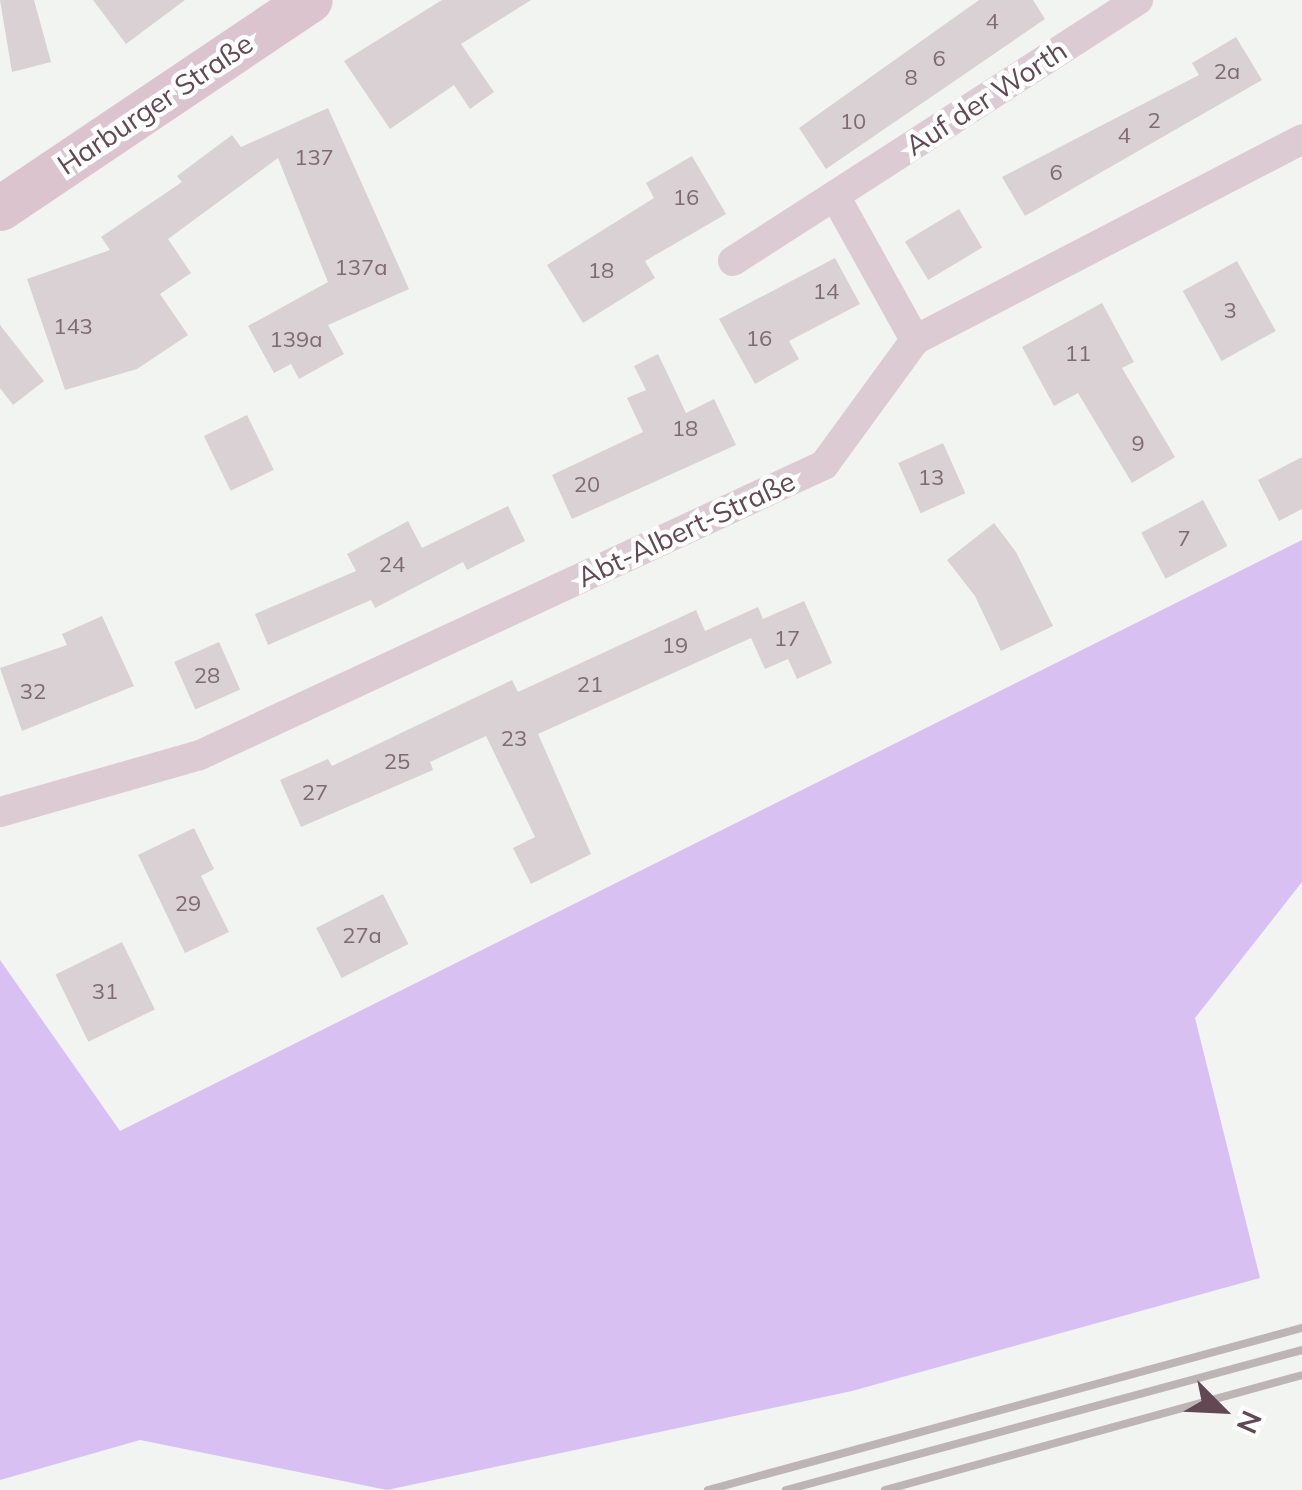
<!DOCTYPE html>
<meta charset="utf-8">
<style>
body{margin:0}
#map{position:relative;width:1302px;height:1490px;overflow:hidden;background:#f2f4f2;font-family:Mulish,sans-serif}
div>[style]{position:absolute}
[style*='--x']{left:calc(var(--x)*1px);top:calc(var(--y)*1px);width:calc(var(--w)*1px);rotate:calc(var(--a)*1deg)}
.green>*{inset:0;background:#d9c0f3}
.building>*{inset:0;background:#d9d1d3;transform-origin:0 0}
.street>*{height:30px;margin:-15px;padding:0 15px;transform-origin:15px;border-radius:15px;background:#dccbd2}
.secondary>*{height:45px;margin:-22.5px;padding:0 22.5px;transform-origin:22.5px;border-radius:22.5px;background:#dbc4cd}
.rail>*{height:8px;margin:-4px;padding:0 4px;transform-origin:4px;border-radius:4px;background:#bdb4b6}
span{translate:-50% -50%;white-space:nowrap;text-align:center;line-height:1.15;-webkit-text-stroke:9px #fff;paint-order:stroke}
.number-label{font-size:22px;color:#7f6a73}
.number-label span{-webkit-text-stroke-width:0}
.street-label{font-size:28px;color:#614853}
.north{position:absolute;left:1172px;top:1360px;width:100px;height:100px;-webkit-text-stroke:8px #fff;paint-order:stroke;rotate:114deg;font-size:28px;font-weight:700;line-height:40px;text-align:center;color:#614853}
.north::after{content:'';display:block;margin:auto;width:35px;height:45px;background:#614853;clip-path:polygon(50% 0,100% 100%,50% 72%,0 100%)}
</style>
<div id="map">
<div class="green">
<i style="clip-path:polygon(1302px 540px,1302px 882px,1195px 1018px,1260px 1278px,852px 1391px,387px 1490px,140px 1440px,0 1480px,0 960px,120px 1131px)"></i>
</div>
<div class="building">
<i style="clip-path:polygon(0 0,34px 0,51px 62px,12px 72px)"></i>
<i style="clip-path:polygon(93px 0,185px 0,126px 44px)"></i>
<i style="clip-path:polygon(442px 0,531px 0,461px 44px,494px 92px,470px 109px,454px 85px,390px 129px,344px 61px)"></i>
<i style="clip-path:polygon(979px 0,1033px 0,1045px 19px,826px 169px,799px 128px)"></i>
<i style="clip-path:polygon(1236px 37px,1262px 80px,1025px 216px,1002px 177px,1199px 75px,1192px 63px)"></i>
<i style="clip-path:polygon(328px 108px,409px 289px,328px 325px,344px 354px,299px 379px,291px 364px,274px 373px,248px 326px,328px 282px,278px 158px,168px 239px,191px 273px,160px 294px,188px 335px,137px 369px,65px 390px,27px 279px,110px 250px,101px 237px,182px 182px,177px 176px,232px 135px,241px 147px)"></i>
<i style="clip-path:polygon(692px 156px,726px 214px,645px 261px,655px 278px,583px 323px,547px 265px,654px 198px,646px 183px)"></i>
<i style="left:959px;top:209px;width:45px;height:63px;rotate:59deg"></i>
<i style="clip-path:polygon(835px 258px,860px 304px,789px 341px,799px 359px,755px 384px,719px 319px)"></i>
<i style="left:1237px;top:261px;width:80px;height:62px;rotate:61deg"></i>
<i style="clip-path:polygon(1102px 303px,1134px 362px,1122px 368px,1175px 457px,1132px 483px,1078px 393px,1054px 406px,1022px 347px)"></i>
<i style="clip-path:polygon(0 325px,44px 381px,13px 405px,0 388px)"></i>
<i style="clip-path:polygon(658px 354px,686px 413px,714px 399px,736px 445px,572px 519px,552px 475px,643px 432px,627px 398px,646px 390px,634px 366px)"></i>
<i style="left:247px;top:415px;width:61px;height:48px;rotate:64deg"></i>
<i style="left:943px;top:443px;width:55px;height:49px;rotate:66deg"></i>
<i style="clip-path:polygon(1302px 457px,1302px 509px,1279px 521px,1258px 480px)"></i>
<i style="left:1203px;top:500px;width:52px;height:70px;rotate:62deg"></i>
<i style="clip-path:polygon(508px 506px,525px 541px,467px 570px,463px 562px,375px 608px,371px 600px,268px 645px,255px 614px,356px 571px,347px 554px,408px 521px,422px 548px)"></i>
<i style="clip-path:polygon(994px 523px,1016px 552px,1053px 626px,1001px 651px,975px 596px,947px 560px)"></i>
<i style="clip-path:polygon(804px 601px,832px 663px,797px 679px,788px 659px,765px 669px,751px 638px,538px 734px,591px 854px,531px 884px,513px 848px,535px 837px,486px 736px,430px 762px,433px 770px,301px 827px,280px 780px,328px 759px,332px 766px,512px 680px,518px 692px,696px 610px,705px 631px,758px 607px,763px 619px)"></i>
<i style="clip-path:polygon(102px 616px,134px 686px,22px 731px,0 668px,67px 645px,62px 634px)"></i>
<i style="left:219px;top:642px;width:52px;height:49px;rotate:66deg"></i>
<i style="clip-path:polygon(194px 828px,214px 869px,201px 876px,229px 932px,185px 953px,138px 855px)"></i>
<i style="left:383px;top:894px;width:56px;height:75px;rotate:63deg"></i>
<i style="left:122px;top:942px;width:75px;height:74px;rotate:64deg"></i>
</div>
<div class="street">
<i style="--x:835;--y:196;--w:165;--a:60.9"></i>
<i style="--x:733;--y:261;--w:482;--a:-32.8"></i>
<i style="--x:0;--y:812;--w:208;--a:-15.9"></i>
<i style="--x:200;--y:755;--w:688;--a:-24.93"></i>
<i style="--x:824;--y:465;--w:155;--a:-53.9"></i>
<i style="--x:915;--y:340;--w:436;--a:-27.4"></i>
</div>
<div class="secondary">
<i style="--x:0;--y:208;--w:373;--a:-33.9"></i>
</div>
<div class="rail">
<i style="--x:708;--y:1490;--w:616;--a:-15.26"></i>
<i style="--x:786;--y:1490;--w:535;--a:-15.18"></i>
<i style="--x:885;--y:1490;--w:433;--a:-15.4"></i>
</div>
<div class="number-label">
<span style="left:992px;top:22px">4</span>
<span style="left:939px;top:59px">6</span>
<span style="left:1227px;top:72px">2a</span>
<span style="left:911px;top:78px">8</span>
<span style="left:1154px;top:121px">2</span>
<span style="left:853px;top:122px">10</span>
<span style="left:1124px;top:136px">4</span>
<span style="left:314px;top:158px">137</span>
<span style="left:1056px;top:173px">6</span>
<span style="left:686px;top:198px">16</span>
<span style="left:361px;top:268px">137a</span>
<span style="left:601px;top:271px">18</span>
<span style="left:826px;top:292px">14</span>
<span style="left:1230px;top:311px">3</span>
<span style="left:73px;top:327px">143</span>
<span style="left:759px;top:339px">16</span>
<span style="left:296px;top:340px">139a</span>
<span style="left:1078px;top:354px">11</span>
<span style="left:685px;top:429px">18</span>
<span style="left:1138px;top:444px">9</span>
<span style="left:931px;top:478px">13</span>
<span style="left:587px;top:485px">20</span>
<span style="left:1184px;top:539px">7</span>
<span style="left:392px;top:565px">24</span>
<span style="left:787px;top:639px">17</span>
<span style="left:675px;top:646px">19</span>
<span style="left:207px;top:676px">28</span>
<span style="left:590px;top:685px">21</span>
<span style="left:33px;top:692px">32</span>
<span style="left:514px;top:739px">23</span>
<span style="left:397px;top:762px">25</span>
<span style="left:315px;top:793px">27</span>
<span style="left:188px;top:904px">29</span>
<span style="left:362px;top:936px">27a</span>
<span style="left:105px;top:992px">31</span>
</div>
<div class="street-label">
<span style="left:986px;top:98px;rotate:-33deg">Auf der Worth</span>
<span style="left:155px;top:104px;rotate:-34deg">Harburger Straße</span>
<span style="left:686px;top:529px;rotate:-25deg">Abt-Albert-Straße</span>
</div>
<div class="north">N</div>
</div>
